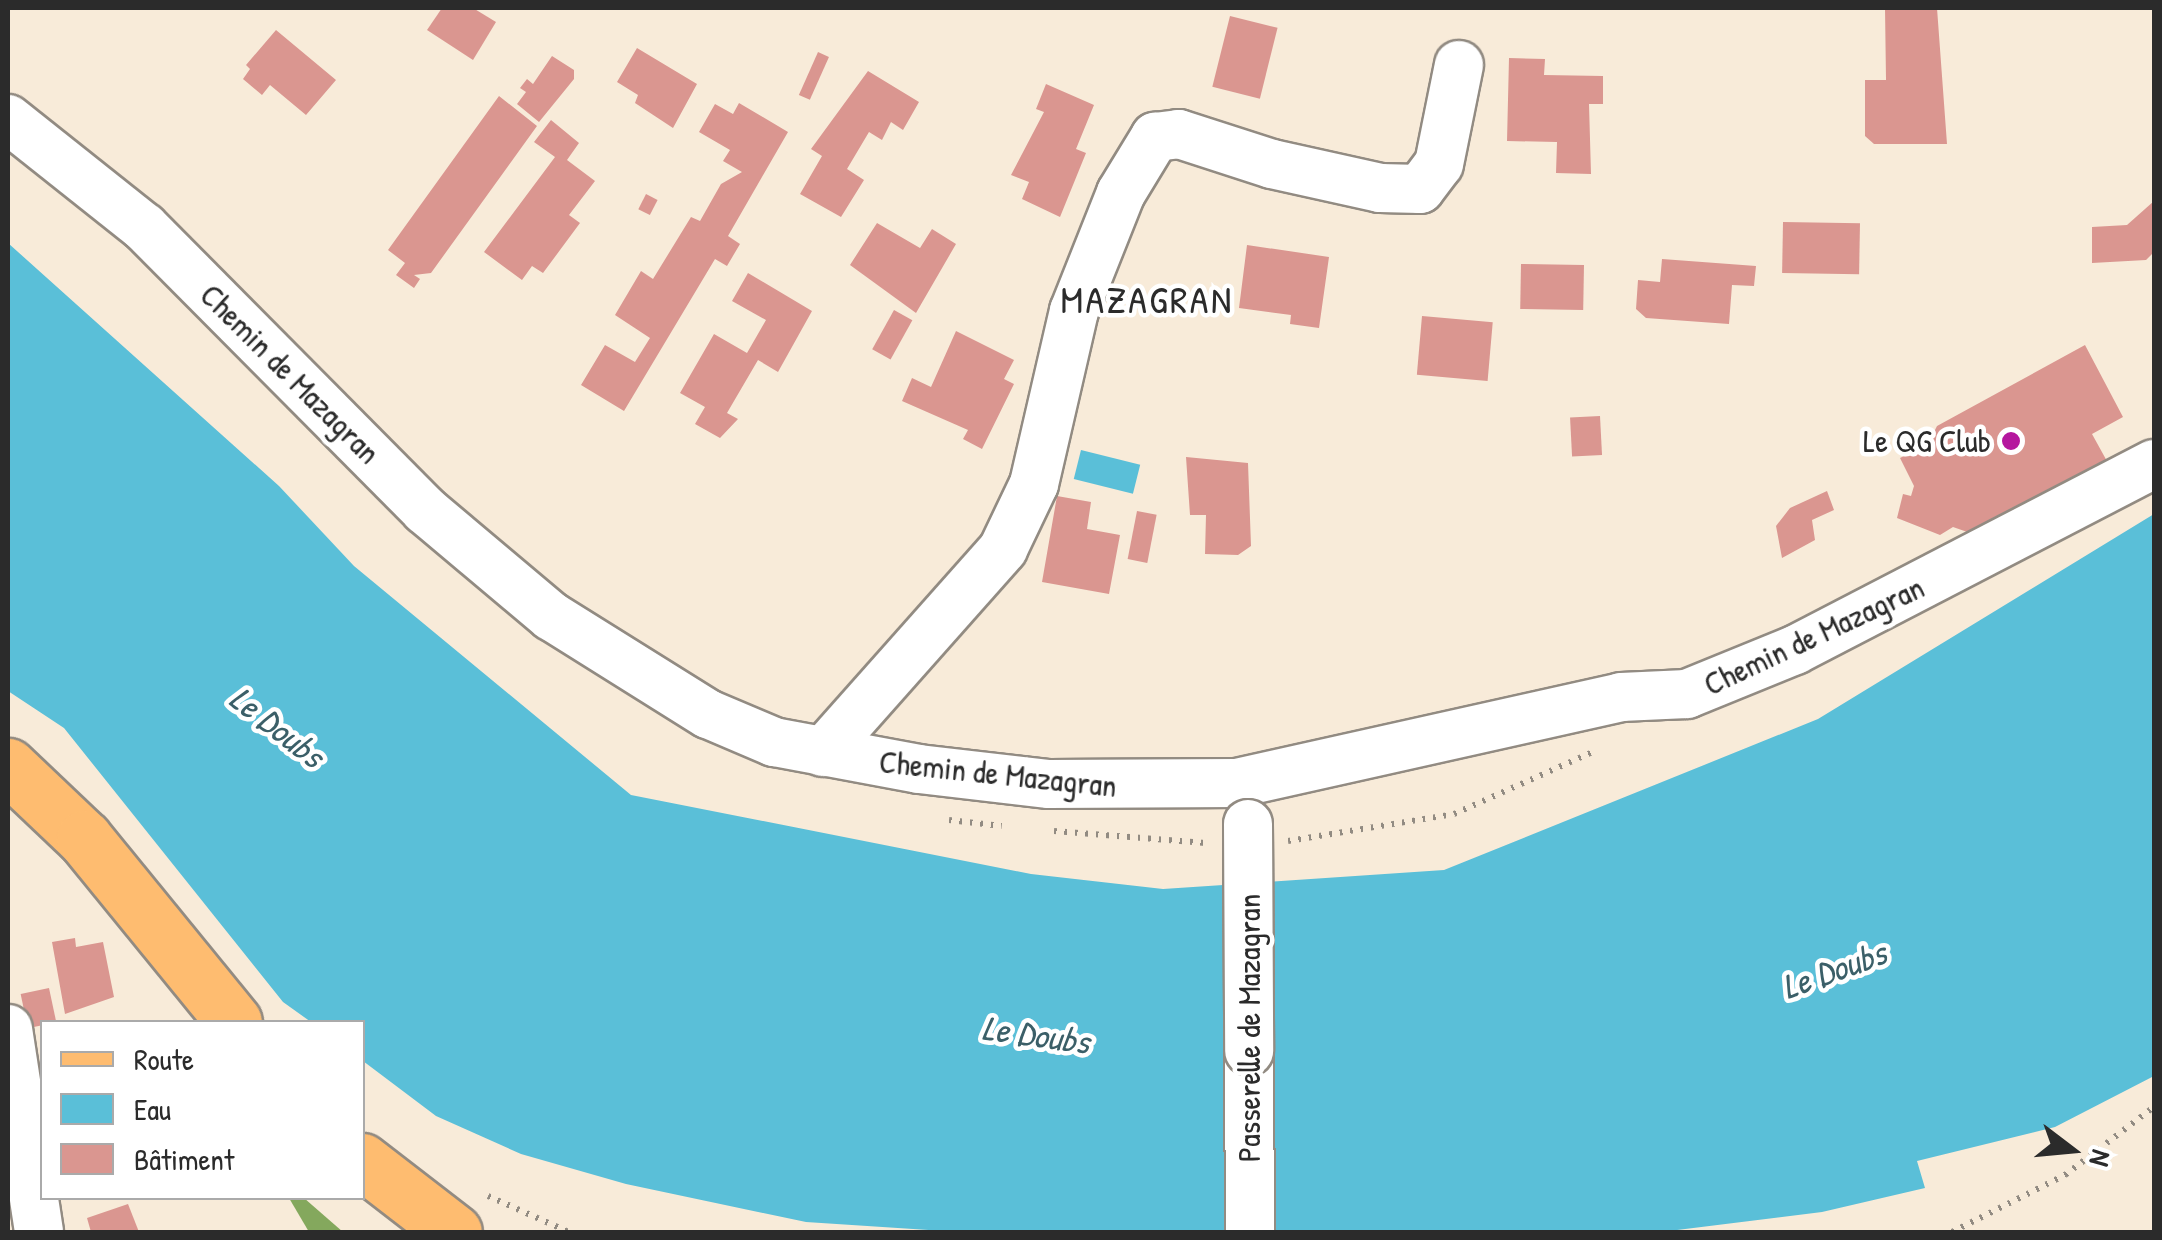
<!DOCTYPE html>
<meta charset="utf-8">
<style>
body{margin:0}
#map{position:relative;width:2162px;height:1240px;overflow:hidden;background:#f8ebd9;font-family:"Patrick Hand",sans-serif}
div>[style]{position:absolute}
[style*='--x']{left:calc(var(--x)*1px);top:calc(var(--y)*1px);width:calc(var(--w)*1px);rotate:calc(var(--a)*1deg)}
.forest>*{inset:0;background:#84a85d}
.water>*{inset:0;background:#5abfd8;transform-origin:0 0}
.building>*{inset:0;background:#da9690;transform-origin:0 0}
.path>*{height:6px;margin-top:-3px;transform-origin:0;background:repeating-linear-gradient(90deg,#928b82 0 2.5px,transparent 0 10.5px)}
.roads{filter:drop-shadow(2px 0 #928b82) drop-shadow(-2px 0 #928b82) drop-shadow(0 2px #928b82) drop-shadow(0 -2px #928b82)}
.minor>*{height:48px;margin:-24px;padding:0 24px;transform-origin:24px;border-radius:24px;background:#fff}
.major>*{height:55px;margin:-27.5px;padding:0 27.5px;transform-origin:27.5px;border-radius:27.5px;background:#febc70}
.bridges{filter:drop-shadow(2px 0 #928b82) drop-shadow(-2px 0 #928b82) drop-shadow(0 2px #928b82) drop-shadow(0 -2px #928b82)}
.minor-bridge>*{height:48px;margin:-24px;padding:0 24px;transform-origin:24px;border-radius:24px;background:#fff}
.dots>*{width:28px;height:28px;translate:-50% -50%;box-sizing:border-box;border:5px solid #fff;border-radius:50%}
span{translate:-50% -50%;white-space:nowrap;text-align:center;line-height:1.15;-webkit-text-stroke:9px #fff;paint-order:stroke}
.street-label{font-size:32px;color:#2b2b2b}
.poi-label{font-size:32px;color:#2b2b2b}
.right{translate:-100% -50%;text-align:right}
.water-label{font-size:35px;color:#3b5f68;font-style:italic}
.quarter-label{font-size:38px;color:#2b2b2b;letter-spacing:2.5px}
.frame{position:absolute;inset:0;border:10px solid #2b2b2b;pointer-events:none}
.legend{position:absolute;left:40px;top:1020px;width:325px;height:180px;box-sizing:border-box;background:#fff;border:2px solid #aaa;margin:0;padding:12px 18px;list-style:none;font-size:30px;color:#2b2b2b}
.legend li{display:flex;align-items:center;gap:20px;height:50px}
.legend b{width:50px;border:2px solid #aaa}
.north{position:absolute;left:2022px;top:1100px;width:100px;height:100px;-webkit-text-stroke:8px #fff;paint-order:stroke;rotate:106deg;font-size:28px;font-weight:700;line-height:40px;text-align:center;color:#2b2b2b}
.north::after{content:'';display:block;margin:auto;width:35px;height:45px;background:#2b2b2b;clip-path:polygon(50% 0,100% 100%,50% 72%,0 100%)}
</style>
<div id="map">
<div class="forest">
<i style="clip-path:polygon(289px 1198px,304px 1198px,343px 1232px,309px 1232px)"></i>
</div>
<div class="water">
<i style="clip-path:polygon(8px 243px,279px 486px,354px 566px,631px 795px,1031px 874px,1163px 889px,1444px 870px,1818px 719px,2154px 514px,2154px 1076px,2055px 1127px,1917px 1161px,1925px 1188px,1822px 1212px,1661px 1232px,959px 1232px,806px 1222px,626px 1184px,521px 1154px,436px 1116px,363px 1061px,362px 1022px,311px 1022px,283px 1002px,64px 728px,8px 691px)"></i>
<i style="left:1081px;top:450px;width:61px;height:30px;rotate:14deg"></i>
</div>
<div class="building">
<i style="clip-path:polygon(442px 8px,473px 8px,496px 22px,473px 60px,427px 30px)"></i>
<i style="clip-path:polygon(1885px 8px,1937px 8px,1947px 144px,1874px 144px,1865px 136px,1865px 80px,1886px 80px)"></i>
<i style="left:1230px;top:16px;width:49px;height:73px;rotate:14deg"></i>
<i style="clip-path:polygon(276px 30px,336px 80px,306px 115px,270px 85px,262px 95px,243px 79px,250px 69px,246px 65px)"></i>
<i style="clip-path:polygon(637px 48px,697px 84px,673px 128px,635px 103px,638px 95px,617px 82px)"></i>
<i style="left:818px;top:52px;width:12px;height:47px;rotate:24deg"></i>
<i style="clip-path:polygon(552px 56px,574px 70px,574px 79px,539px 122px,517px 104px,526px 92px,520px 88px,527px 79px,533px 84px)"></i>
<i style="clip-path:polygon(1509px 58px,1545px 59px,1544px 75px,1603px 76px,1603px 104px,1589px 104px,1591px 174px,1556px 173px,1557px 142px,1507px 141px)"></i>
<i style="clip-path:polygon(868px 71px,919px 102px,903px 130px,891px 122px,882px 140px,869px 132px,847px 169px,864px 180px,841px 217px,800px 194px,822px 156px,811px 149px)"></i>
<i style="clip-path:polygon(1046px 84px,1094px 105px,1076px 149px,1086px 153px,1060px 217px,1022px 199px,1029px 182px,1011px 175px,1044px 112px,1036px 109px)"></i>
<i style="clip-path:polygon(499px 96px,537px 126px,431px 273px,414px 275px,420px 279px,414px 288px,396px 275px,405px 263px,388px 250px)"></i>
<i style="clip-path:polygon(739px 103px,788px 132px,728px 236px,740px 244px,727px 266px,715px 259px,624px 411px,581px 385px,605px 345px,635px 362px,650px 338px,615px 315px,641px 271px,653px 279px,691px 217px,700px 221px,721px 184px,742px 172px,723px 161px,730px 150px,699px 132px,715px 104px,733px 114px)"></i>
<i style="clip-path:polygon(551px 120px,579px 143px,567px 160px,595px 181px,569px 215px,580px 223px,543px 273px,532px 266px,522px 280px,484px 252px,555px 157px,534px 142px)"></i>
<i style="left:646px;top:194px;width:13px;height:17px;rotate:27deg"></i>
<i style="clip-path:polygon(2154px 201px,2154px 252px,2146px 260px,2092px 263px,2092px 227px,2127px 225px)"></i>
<i style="left:1783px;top:222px;width:77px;height:51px;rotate:1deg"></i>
<i style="clip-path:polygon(877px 223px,920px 248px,932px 229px,956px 244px,916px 313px,850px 265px)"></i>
<i style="clip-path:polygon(1247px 245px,1329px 257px,1319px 328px,1290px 324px,1291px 315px,1239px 308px)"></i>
<i style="clip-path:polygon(1662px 259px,1756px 266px,1754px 286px,1732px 285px,1729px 324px,1646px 318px,1636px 309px,1638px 280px,1660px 282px)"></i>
<i style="left:1521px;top:264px;width:63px;height:45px;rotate:1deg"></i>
<i style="clip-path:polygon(748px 273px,812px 311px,778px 372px,758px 360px,727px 413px,738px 419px,720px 438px,695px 424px,705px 407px,680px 393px,714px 334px,747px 353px,766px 320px,732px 301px)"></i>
<i style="left:894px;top:310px;width:21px;height:45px;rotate:29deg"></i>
<i style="left:1422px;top:316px;width:71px;height:59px;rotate:5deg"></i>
<i style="clip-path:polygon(956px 331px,1014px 360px,1004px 379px,1014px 384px,982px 449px,963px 439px,968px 430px,902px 401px,912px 378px,931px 387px)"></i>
<i style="clip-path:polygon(2085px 345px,2123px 417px,2092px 434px,2108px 463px,1973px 534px,1953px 527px,1940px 535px,1897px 518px,1903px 494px,1911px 496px,1914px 486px,1900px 458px,1928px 444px,1937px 426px)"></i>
<i style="left:1600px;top:416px;width:39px;height:30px;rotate:87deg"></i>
<i style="clip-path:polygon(1186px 457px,1248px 463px,1251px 546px,1238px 555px,1205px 554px,1206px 515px,1190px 515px)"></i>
<i style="clip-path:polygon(1827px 491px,1834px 510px,1812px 520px,1815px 540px,1782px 558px,1776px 526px,1790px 508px)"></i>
<i style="clip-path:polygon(1057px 496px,1091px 502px,1087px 529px,1120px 535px,1109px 594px,1042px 582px)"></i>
<i style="left:1137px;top:511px;width:20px;height:49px;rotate:11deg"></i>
<i style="clip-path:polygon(75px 938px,76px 947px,103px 942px,114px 997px,65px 1014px,52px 942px)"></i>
<i style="left:49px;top:988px;width:35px;height:29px;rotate:78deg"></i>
<i style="clip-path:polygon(128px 1204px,139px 1232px,91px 1232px,87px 1218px)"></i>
</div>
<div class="path">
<i style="--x:949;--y:820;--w:53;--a:6.5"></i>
<i style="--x:1054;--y:831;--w:152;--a:4.5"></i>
<i style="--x:1288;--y:841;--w:168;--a:-9.2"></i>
<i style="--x:1454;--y:814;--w:154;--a:-24.1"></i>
<i style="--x:488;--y:1196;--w:89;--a:24"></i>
<i style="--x:1952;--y:1232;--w:127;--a:-26.8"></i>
<i style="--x:2065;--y:1175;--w:112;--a:-37.4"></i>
</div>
<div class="roads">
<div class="minor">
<i style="--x:8;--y:119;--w:174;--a:38.5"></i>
<i style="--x:144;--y:227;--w:399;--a:45.2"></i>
<i style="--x:425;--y:510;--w:165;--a:40.1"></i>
<i style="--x:551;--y:616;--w:185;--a:32"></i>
<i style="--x:708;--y:714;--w:72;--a:23"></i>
<i style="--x:774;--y:742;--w:147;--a:10.5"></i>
<i style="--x:919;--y:769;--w:131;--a:6.6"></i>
<i style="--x:1049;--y:784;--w:188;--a:-0.3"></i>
<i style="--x:1237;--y:783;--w:394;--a:-12.6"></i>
<i style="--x:1621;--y:697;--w:66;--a:-2.6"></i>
<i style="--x:1687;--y:694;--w:117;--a:-22.2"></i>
<i style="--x:1795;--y:650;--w:404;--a:-27.4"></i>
<i style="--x:823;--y:752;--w:271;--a:-48.4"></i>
<i style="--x:1003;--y:549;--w:72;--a:-64.5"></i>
<i style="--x:1034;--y:484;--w:178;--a:-77"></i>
<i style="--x:1074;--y:311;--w:127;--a:-68.3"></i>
<i style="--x:1121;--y:193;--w:66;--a:-58.7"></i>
<i style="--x:1155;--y:137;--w:24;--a:-7"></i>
<i style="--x:1179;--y:134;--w:98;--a:17.9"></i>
<i style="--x:1272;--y:164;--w:111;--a:12.5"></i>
<i style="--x:1380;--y:188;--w:40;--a:1.4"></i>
<i style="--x:1420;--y:189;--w:31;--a:-53"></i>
<i style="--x:1439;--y:164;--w:101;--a:-78.6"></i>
<i style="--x:8;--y:1029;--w:205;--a:81.3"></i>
<i style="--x:1249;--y:1051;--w:181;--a:89.7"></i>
</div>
<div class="major">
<i style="--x:8;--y:766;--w:105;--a:43.5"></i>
<i style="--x:84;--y:838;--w:237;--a:50.8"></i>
<i style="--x:362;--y:1161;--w:116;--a:37.7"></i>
</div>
</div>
<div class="bridges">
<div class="minor-bridge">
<i style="--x:1248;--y:824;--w:227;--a:89.7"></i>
</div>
</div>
<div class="dots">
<i style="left:2011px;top:441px;background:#b5179e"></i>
</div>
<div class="street-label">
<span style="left:290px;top:374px;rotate:45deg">Chemin de Mazagran</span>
<span style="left:1814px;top:636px;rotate:-25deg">Chemin de Mazagran</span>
<span style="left:998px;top:774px;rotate:6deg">Chemin de Mazagran</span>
<span style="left:1249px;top:1028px;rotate:-90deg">Passerelle de Mazagran</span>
</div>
<div class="poi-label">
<span class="right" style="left:1991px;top:441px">Le QG Club</span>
</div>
<div class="water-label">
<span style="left:277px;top:727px;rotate:38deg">Le Doubs</span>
<span style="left:1834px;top:970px;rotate:-20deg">Le Doubs</span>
<span style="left:1036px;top:1035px;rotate:8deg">Le Doubs</span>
</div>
<div class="quarter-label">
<span style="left:1147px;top:300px">MAZAGRAN</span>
</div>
<div class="frame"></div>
<ul class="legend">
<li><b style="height:12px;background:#febc70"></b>Route</li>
<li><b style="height:28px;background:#5abfd8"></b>Eau</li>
<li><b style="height:28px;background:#da9690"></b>Bâtiment</li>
</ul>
<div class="north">N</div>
</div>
